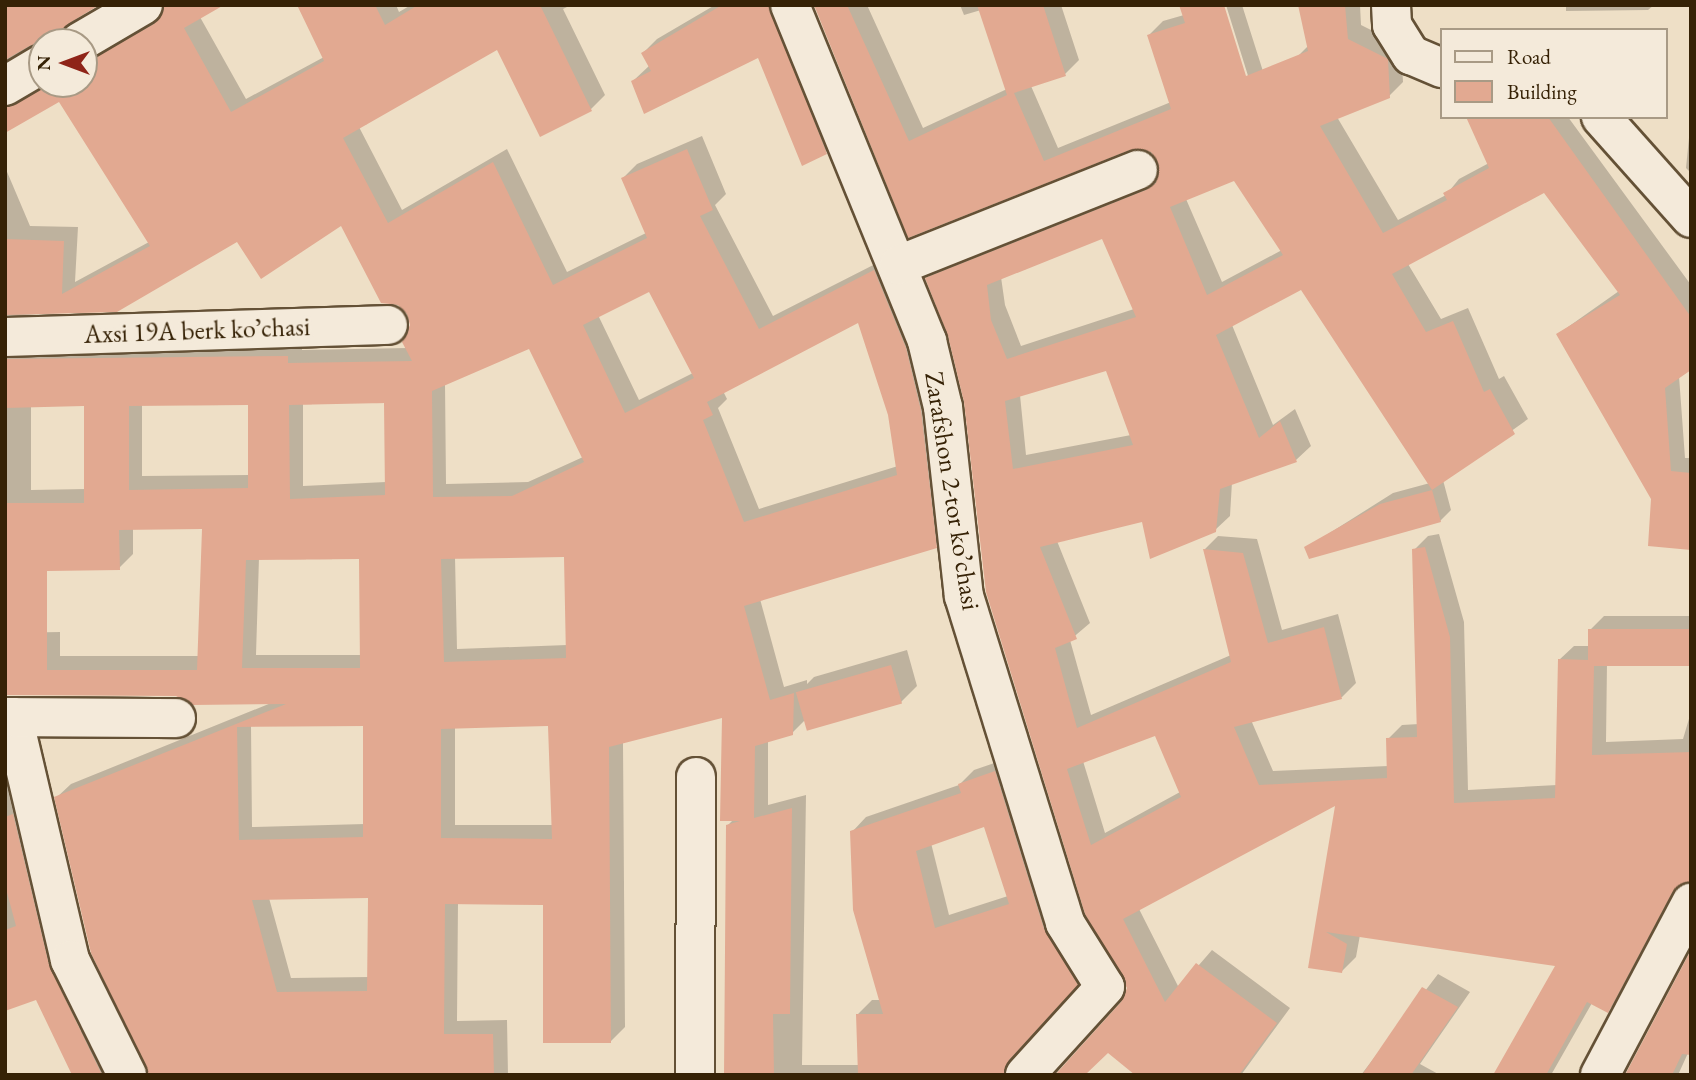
<!DOCTYPE html>
<meta charset="utf-8">
<style>
body{margin:0}
#map{position:relative;width:1696px;height:1080px;overflow:hidden;background:#eedfc6;font-family:"EB Garamond",serif}
div>[style]{position:absolute}
[style*='--x']{left:calc(var(--x)*1px);top:calc(var(--y)*1px);width:calc(var(--w)*1px);rotate:calc(var(--a)*1deg)}
.shadow>*{inset:0;background:#0003}
.building>*{inset:0;background:#e2a991;transform-origin:0 0}
.roads{filter:drop-shadow(2px 0 #645136) drop-shadow(-2px 0 #645136) drop-shadow(0 2px #645136) drop-shadow(0 -2px #645136)}
.minor>*{height:38px;margin:-19px;padding:0 19px;transform-origin:19px;border-radius:19px;background:#f4eada}
.tertiary>*{height:38px;margin:-19px;padding:0 19px;transform-origin:19px;border-radius:19px;background:#f4eada}
span{translate:-50% -50%;white-space:nowrap;text-align:center;line-height:1.15;-webkit-text-stroke:6px #f4eada;paint-order:stroke}
.street-label{font-size:26px;color:#362206}
.frame{position:absolute;inset:0;border:7px solid #362206;pointer-events:none}
.legend{position:absolute;left:1440px;top:28px;width:228px;height:91px;box-sizing:border-box;background:#f4eada;border:2px solid #a89a85;margin:0;padding:9px 12px;list-style:none;font-size:21px;color:#362206}
.legend li{display:flex;align-items:center;gap:14px;height:35px}
.legend b{width:35px;border:2px solid #a89a85}
.north{position:absolute;left:28px;top:28px;width:70px;height:70px;box-sizing:border-box;background:#f4eada;border:2px solid #a89a85;border-radius:50%;rotate:270deg;font-size:19px;font-weight:700;line-height:28px;text-align:center;color:#362206}
.north::after{content:'';display:block;margin:auto;width:24px;height:32px;background:#8f2418;clip-path:polygon(50% 0,100% 100%,50% 72%,0 100%)}
</style>
<div id="map">
<div class="shadow">
<i style="clip-path:polygon(5px 5px,99px 5px,77px 17px,72px 26px,78px 42px,42px 40px,5px 62px)"></i>
<i style="clip-path:polygon(evenodd,299px 5px,396px 5px,399px 12px,411px 5px,571px 5px,563px 9px,605px 95px,591px 109px,541px 135px,498px 47px,359px 127px,402px 210px,507px 149px,567px 272px,646px 233px,623px 178px,637px 164px,702px 136px,726px 194px,715px 205px,773px 316px,889px 257px,920px 333px,950px 532px,936px 546px,760px 599px,784px 687px,807px 680px,807px 684px,814px 677px,907px 650px,917px 686px,901px 702px,805px 720px,792px 733px,768px 740px,768px 805px,806px 795px,802px 1065px,860px 1065px,858px 1014px,872px 1000px,881px 1000px,852px 832px,866px 817px,959px 785px,974px 770px,1009px 758px,1091px 969px,1017px 1054px,1024px 1075px,726px 1075px,727px 826px,734px 819px,723px 716px,623px 742px,625px 1027px,611px 1041px,545px 903px,458px 903px,457px 1021px,507px 1020px,508px 1075px,148px 1075px,149px 1066px,56px 798px,71px 784px,271px 703px,177px 694px,5px 693px,5px 633px,60px 632px,60px 656px,199px 656px,204px 527px,133px 528px,133px 554px,119px 568px,5px 570px,5px 337px,302px 343px,302px 350px,407px 348px,412px 325px,408px 313px,341px 224px,239px 240px,116px 310px,5px 316px,5px 167px,30px 226px,78px 227px,75px 282px,149px 242px,60px 99px,5px 131px,5px 87px,84px 84px,84px 47px,106px 48px,161px 15px,200px 17px,246px 99px,324px 57px,299px 5px,650px 289px,693px 373px,639px 400px,598px 315px,650px 289px,299px 5px,859px 321px,890px 415px,898px 466px,759px 509px,718px 408px,727px 399px,723px 391px,859px 321px,299px 5px,530px 347px,583px 457px,528px 482px,446px 484px,445px 383px,530px 347px,299px 5px,385px 401px,386px 482px,303px 486px,303px 403px,385px 401px,299px 5px,249px 403px,249px 475px,142px 476px,142px 404px,249px 403px,299px 5px,86px 405px,86px 489px,31px 490px,31px 406px,86px 405px,299px 5px,566px 555px,567px 645px,457px 649px,455px 557px,566px 555px,299px 5px,360px 557px,362px 655px,256px 655px,259px 558px,360px 557px,299px 5px,365px 724px,365px 824px,252px 827px,251px 725px,365px 724px,299px 5px,550px 724px,553px 825px,455px 825px,455px 727px,550px 724px,299px 5px,985px 825px,1008px 896px,949px 915px,931px 843px,985px 825px,299px 5px,370px 896px,369px 977px,291px 978px,269px 898px,370px 896px)"></i>
<i style="clip-path:polygon(715px 5px,786px 5px,840px 138px,826px 152px,759px 56px,633px 81px,650px 65px,643px 53px,657px 39px)"></i>
<i style="clip-path:polygon(evenodd,816px 5px,867px 5px,923px 128px,1007px 89px,981px 10px,964px 15px,960px 5px,1061px 5px,1079px 60px,1065px 74px,1031px 86px,1058px 148px,1171px 102px,1149px 35px,1163px 21px,1184px 15px,1300px 243px,1226px 5px,1242px 5px,1298px 182px,1297px 57px,1308px 46px,1300px 5px,1360px 5px,1361px 25px,1401px 45px,1403px 82px,1389px 96px,1337px 117px,1398px 220px,1446px 195px,1459px 179px,1489px 163px,1468px 117px,1568px 117px,1691px 285px,1691px 368px,1679px 376px,1685px 458px,1691px 458px,1691px 548px,1653px 498px,1558px 334px,1619px 291px,1545px 191px,1408px 264px,1441px 319px,1468px 308px,1499px 379px,1504px 376px,1528px 419px,1443px 480px,1451px 510px,1440px 521px,1306px 548px,1393px 493px,1430px 483px,1302px 288px,1232px 325px,1273px 425px,1295px 409px,1311px 446px,1296px 460px,1232px 482px,1230px 516px,1215px 530px,1144px 520px,1057px 541px,1090px 623px,1070px 640px,1091px 715px,1231px 655px,1204px 550px,1218px 536px,1257px 539px,1282px 630px,1338px 614px,1356px 683px,1342px 697px,1251px 720px,1273px 771px,1388px 766px,1388px 739px,1402px 725px,1419px 724px,1414px 550px,1428px 536px,1439px 534px,1464px 622px,1468px 790px,1557px 785px,1559px 660px,1574px 646px,1590px 646px,1590px 630px,1604px 616px,1691px 616px,1691px 664px,1607px 664px,1606px 742px,1683px 739px,1691px 712px,1691px 879px,1680px 885px,1622px 997px,1607px 1011px,1592px 1003px,1551px 1075px,1495px 1075px,1558px 965px,1360px 935px,1356px 957px,1342px 971px,1310px 966px,1338px 803px,1139px 909px,1179px 988px,1212px 950px,1290px 1008px,1241px 1075px,1138px 1075px,1108px 1051px,1129px 988px,1087px 913px,950px 335px,927px 279px,941px 264px,1158px 178px,1160px 160px,1142px 147px,1130px 148px,909px 235px,816px 5px,1234px 178px,1282px 250px,1222px 282px,1186px 199px,1234px 178px,816px 5px,1103px 237px,1134px 309px,1021px 346px,1005px 305px,1001px 277px,1103px 237px,816px 5px,1107px 369px,1131px 435px,1026px 455px,1020px 395px,1107px 369px,816px 5px,1156px 733px,1180px 792px,1105px 833px,1083px 761px,1156px 733px)"></i>
<i style="clip-path:polygon(1566px 5px,1654px 5px,1648px 10px,1566px 11px)"></i>
<i style="clip-path:polygon(1691px 118px,1691px 173px,1686px 168px)"></i>
<i style="clip-path:polygon(5px 736px,74px 975px,60px 989px,5px 1010px)"></i>
<i style="clip-path:polygon(1691px 954px,1688px 1053px,1678px 1075px,1627px 1075px)"></i>
<i style="clip-path:polygon(1438px 974px,1470px 992px,1420px 1064px,1440px 1075px,1361px 1075px)"></i>
<i style="clip-path:polygon(97px 1022px,126px 1075px,74px 1075px,75px 1034px)"></i>
</div>
<div class="building">
<i style="clip-path:polygon(5px 5px,99px 5px,68px 24px,58px 42px,31px 45px,5px 60px)"></i>
<i style="clip-path:polygon(evenodd,165px 5px,224px 5px,184px 28px,231px 112px,324px 61px,297px 5px,375px 5px,385px 25px,418px 5px,540px 5px,592px 111px,540px 137px,497px 50px,343px 138px,388px 223px,493px 162px,553px 285px,647px 238px,621px 178px,687px 149px,713px 210px,700px 216px,759px 329px,874px 270px,906px 348px,921px 411px,937px 548px,744px 606px,770px 700px,794px 693px,793px 735px,755px 746px,754px 818px,792px 808px,790px 1014px,773px 1014px,774px 1075px,724px 1075px,726px 825px,740px 821px,720px 821px,722px 718px,609px 747px,611px 1043px,543px 1043px,543px 905px,445px 904px,444px 1034px,493px 1034px,494px 1075px,149px 1075px,91px 953px,54px 797px,286px 704px,192px 705px,176px 696px,5px 695px,5px 503px,84px 503px,84px 406px,5px 408px,5px 359px,288px 356px,288px 363px,412px 361px,402px 342px,410px 325px,407px 314px,398px 305px,381px 303px,341px 226px,261px 279px,237px 242px,117px 312px,5px 315px,5px 239px,64px 241px,62px 294px,150px 246px,59px 102px,5px 133px,5px 108px,51px 84px,84px 84px,84px 63px,154px 24px,165px 5px,649px 292px,694px 378px,625px 413px,583px 325px,649px 292px,165px 5px,858px 323px,888px 415px,897px 475px,744px 522px,703px 420px,713px 415px,707px 402px,858px 323px,165px 5px,529px 349px,584px 462px,512px 496px,433px 497px,432px 391px,529px 349px,165px 5px,384px 403px,385px 495px,290px 499px,289px 405px,384px 403px,165px 5px,248px 405px,248px 488px,129px 490px,129px 406px,248px 405px,165px 5px,202px 529px,197px 670px,47px 670px,47px 571px,120px 570px,119px 530px,202px 529px,165px 5px,564px 557px,566px 658px,444px 662px,441px 559px,564px 557px,165px 5px,359px 559px,360px 668px,242px 668px,246px 560px,359px 559px,165px 5px,363px 726px,363px 837px,239px 840px,237px 727px,363px 726px,165px 5px,548px 726px,552px 839px,441px 838px,441px 729px,548px 726px,165px 5px,368px 898px,367px 991px,277px 992px,252px 900px,368px 898px)"></i>
<i style="clip-path:polygon(722px 5px,769px 5px,827px 154px,802px 166px,758px 58px,644px 114px,631px 81px,651px 71px,641px 53px)"></i>
<i style="clip-path:polygon(evenodd,814px 5px,847px 5px,909px 141px,1007px 95px,977px 5px,1043px 5px,1066px 76px,1014px 93px,1044px 161px,1171px 109px,1147px 35px,1185px 23px,1179px 5px,1224px 5px,1246px 76px,1308px 51px,1298px 5px,1345px 5px,1348px 39px,1388px 59px,1390px 98px,1320px 126px,1383px 233px,1447px 200px,1443px 193px,1489px 168px,1466px 117px,1548px 117px,1691px 317px,1691px 370px,1665px 388px,1671px 471px,1691px 473px,1691px 550px,1648px 546px,1651px 499px,1556px 334px,1620px 295px,1544px 193px,1392px 274px,1426px 332px,1453px 321px,1484px 392px,1490px 389px,1515px 434px,1432px 490px,1301px 290px,1216px 335px,1259px 438px,1280px 421px,1297px 462px,1220px 489px,1216px 532px,1150px 559px,1142px 522px,1040px 547px,1077px 639px,1055px 648px,1077px 728px,1231px 662px,1203px 549px,1243px 553px,1268px 643px,1324px 627px,1342px 699px,1234px 727px,1259px 785px,1387px 778px,1386px 738px,1417px 737px,1412px 549px,1425px 547px,1450px 637px,1454px 803px,1555px 798px,1558px 659px,1588px 660px,1588px 629px,1691px 629px,1691px 666px,1594px 666px,1592px 755px,1691px 752px,1691px 881px,1672px 893px,1608px 1013px,1587px 1002px,1546px 1075px,1493px 1075px,1555px 966px,1326px 932px,1347px 944px,1342px 973px,1308px 968px,1335px 806px,1123px 919px,1165px 1002px,1196px 963px,1277px 1023px,1239px 1075px,1135px 1075px,1108px 1053px,1085px 1075px,1055px 1075px,1121px 1002px,1127px 988px,1085px 914px,986px 592px,964px 402px,948px 336px,925px 278px,1146px 190px,1156px 183px,1158px 163px,1151px 152px,1130px 150px,908px 238px,814px 5px,1234px 181px,1283px 255px,1207px 295px,1170px 207px,1234px 181px,814px 5px,1102px 239px,1136px 317px,1007px 359px,991px 320px,987px 285px,1102px 239px,814px 5px,1106px 371px,1133px 445px,1013px 469px,1005px 401px,1106px 371px,814px 5px,1155px 736px,1181px 797px,1091px 845px,1067px 769px,1155px 736px)"></i>
<i style="clip-path:polygon(1432px 490px,1441px 522px,1309px 559px,1304px 547px,1380px 504px)"></i>
<i style="left:891px;top:665px;width:40px;height:99px;rotate:74deg"></i>
<i style="clip-path:polygon(evenodd,995px 771px,1044px 929px,1078px 985px,1009px 1060px,1004px 1075px,858px 1075px,856px 1014px,883px 1014px,853px 910px,850px 831px,961px 793px,958px 784px,995px 771px,984px 827px,1009px 904px,935px 928px,916px 851px,984px 827px)"></i>
<i style="clip-path:polygon(13px 814px,49px 965px,102px 1075px,72px 1075px,36px 1000px,5px 1011px,5px 930px,16px 926px,5px 885px,5px 817px)"></i>
<i style="clip-path:polygon(1691px 950px,1691px 1055px,1682px 1054px,1672px 1075px,1625px 1075px)"></i>
<i style="clip-path:polygon(1422px 987px,1458px 1007px,1411px 1075px,1362px 1075px)"></i>
</div>
<div class="roads">
<div class="minor">
<i style="--x:790;--y:5;--w:363;--a:67.8"></i>
<i style="--x:927;--y:341;--w:68;--a:76.4"></i>
<i style="--x:943;--y:407;--w:190;--a:83.7"></i>
<i style="--x:964;--y:596;--w:342;--a:72.8"></i>
<i style="--x:1065;--y:923;--w:75;--a:58"></i>
<i style="--x:1105;--y:987;--w:119;--a:132.3"></i>
<i style="--x:1391;--y:5;--w:20;--a:87"></i>
<i style="--x:1392;--y:25;--w:36;--a:58"></i>
<i style="--x:1411;--y:55;--w:34;--a:23"></i>
<i style="--x:80;--y:42;--w:73;--a:-30.4"></i>
<i style="--x:5;--y:86;--w:43;--a:-30.7"></i>
<i style="--x:1601;--y:117;--w:135;--a:48.3"></i>
<i style="--x:899;--y:265;--w:257;--a:-21.7"></i>
<i style="--x:5;--y:337;--w:383;--a:-1.8"></i>
<i style="--x:5;--y:717;--w:8;--a:0"></i>
<i style="--x:13;--y:717;--w:250;--a:76.8"></i>
<i style="--x:70;--y:960;--w:128;--a:63.6"></i>
<i style="--x:13;--y:717;--w:163;--a:0.4"></i>
<i style="--x:695;--y:1075;--w:298;--a:-89.8"></i>
</div>
<div class="tertiary">
<i style="--x:1600;--y:1075;--w:195;--a:-62.1"></i>
</div>
</div>
<div class="street-label">
<span style="left:197px;top:331px;rotate:-2deg">Аxsi 19А berk koʼchasi</span>
<span style="left:952px;top:491px;rotate:81deg">Zarafshon 2-tor koʼchasi</span>
</div>
<div class="frame"></div>
<ul class="legend">
<li><b style="height:9px;background:#f4eada"></b>Road</li>
<li><b style="height:19px;background:#e2a991"></b>Building</li>
</ul>
<div class="north">N</div>
</div>
